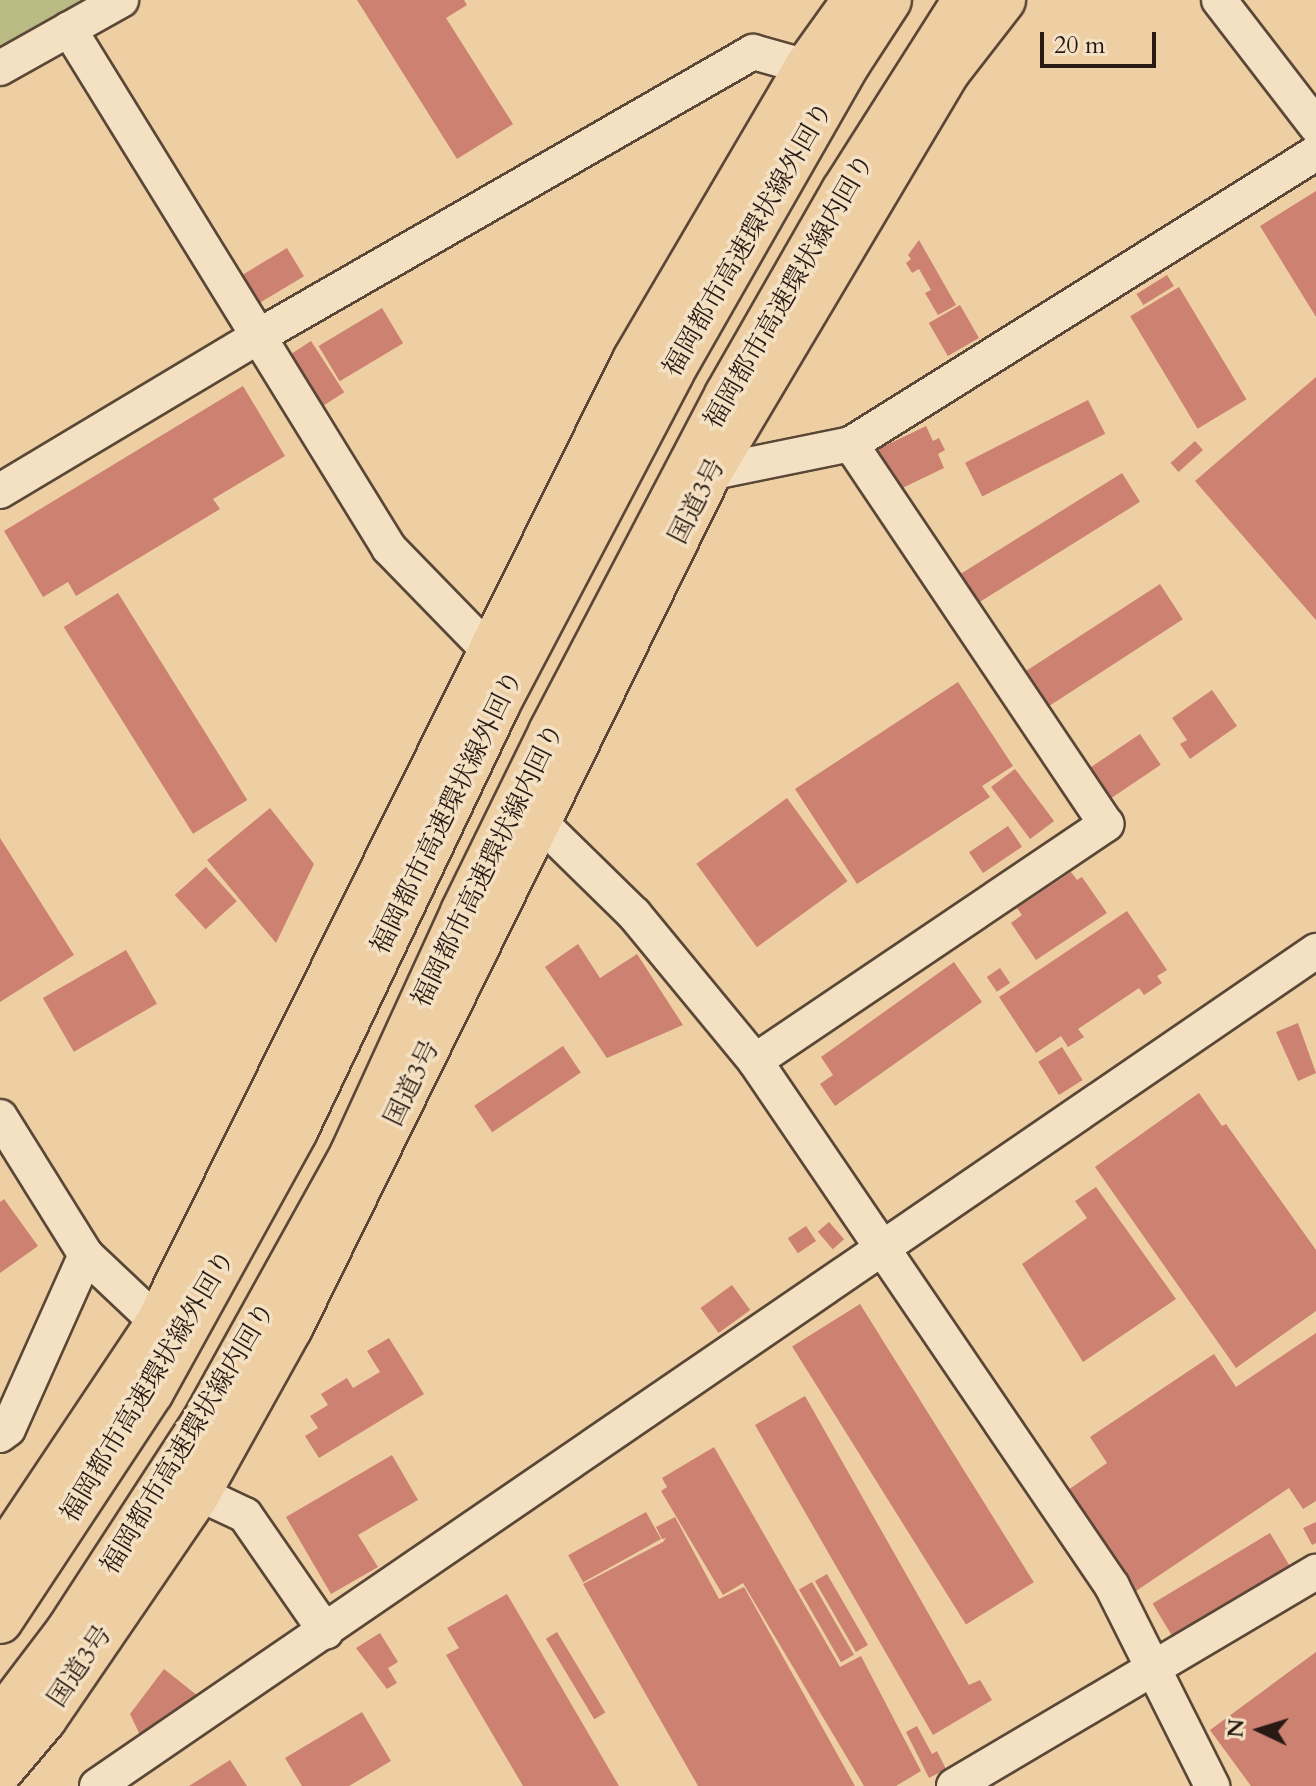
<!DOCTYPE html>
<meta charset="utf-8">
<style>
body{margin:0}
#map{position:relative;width:1316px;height:1786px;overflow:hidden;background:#eecfa3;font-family:Cardo,"Noto Serif JP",serif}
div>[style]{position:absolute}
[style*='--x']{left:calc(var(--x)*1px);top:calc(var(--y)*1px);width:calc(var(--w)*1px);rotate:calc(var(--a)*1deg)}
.green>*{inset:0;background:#baba84}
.building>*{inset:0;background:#cd8171;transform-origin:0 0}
.roads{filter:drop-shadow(2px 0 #5a4737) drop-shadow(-2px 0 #5a4737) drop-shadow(0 2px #5a4737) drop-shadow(0 -2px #5a4737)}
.minor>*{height:34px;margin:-17px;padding:0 17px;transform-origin:17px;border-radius:17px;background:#f4e0c3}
.trunk>*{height:44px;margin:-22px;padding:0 22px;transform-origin:22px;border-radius:22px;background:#eecfa3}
.motorway>*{height:44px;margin:-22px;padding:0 22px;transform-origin:22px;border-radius:22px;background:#eecfa3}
span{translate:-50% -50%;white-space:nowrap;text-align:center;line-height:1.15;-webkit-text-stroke:7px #f4e0c3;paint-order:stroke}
.street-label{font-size:26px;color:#281a13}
.north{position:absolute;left:1220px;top:1690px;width:80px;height:80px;-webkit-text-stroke:6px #f4e0c3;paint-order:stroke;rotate:274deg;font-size:22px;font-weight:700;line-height:32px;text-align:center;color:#281a13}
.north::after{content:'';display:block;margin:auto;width:28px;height:36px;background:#281a13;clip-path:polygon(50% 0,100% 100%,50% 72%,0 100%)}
.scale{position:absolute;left:1040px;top:32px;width:116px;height:36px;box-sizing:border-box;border:4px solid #281a13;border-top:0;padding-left:10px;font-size:24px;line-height:28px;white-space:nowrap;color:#281a13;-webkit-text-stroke:6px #f4e0c3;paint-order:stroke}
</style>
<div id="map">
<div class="green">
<i style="clip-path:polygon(0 0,85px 0,0 49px)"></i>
</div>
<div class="building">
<i style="clip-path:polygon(357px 0,464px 0,467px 5px,446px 18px,513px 124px,457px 159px)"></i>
<i style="clip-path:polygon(1316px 191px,1316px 317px,1260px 226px)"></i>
<i style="clip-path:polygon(919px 240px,956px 305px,938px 315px,925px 293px,931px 290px,919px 269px,912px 273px,906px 263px,911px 259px,908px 255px)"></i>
<i style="left:287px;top:248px;width:33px;height:59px;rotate:59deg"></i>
<i style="left:1167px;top:275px;width:13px;height:36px;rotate:58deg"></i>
<i style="left:1179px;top:287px;width:131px;height:57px;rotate:59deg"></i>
<i style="left:960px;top:305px;width:38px;height:36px;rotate:60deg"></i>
<i style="left:382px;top:308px;width:41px;height:74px;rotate:59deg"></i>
<i style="left:311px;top:341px;width:61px;height:26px;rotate:57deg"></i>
<i style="clip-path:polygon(1316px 377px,1316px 620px,1195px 481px)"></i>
<i style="clip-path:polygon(243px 386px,285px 456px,213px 499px,220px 509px,76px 596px,68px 582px,43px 597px,4px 531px)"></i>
<i style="left:1088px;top:400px;width:38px;height:138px;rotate:63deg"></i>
<i style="clip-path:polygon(926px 426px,933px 441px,939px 438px,945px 450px,938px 454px,944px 468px,888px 495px,868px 454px)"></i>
<i style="left:1195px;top:441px;width:12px;height:33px;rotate:48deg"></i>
<i style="left:1122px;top:473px;width:34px;height:199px;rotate:58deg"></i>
<i style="left:1160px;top:584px;width:42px;height:176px;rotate:57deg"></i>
<i style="left:118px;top:593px;width:244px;height:64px;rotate:58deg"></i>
<i style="clip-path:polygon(958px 682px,1013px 766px,982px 786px,990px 797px,857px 884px,795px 789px)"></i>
<i style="clip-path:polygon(1212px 690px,1237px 726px,1190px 759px,1180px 744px,1187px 740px,1172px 718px)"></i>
<i style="left:1140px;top:734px;width:37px;height:76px;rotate:56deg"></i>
<i style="left:1015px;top:769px;width:65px;height:30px;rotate:53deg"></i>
<i style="left:787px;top:798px;width:103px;height:112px;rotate:54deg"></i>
<i style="clip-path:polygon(270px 808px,314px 864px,276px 943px,207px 860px)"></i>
<i style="left:1008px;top:826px;width:25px;height:47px;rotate:56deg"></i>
<i style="clip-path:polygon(0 838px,74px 955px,0 1002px)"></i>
<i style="left:206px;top:867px;width:46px;height:42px;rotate:48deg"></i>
<i style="clip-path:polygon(1071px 872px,1077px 880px,1082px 877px,1107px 913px,1036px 960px,1011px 923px,1022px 915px,1017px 908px)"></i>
<i style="clip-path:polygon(1127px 911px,1167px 970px,1157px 976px,1162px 983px,1144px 995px,1139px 988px,1078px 1029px,1084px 1037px,1068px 1047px,1061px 1036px,1036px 1053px,999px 997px)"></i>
<i style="clip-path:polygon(578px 944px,600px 978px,637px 954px,683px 1025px,607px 1058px,545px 967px)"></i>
<i style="left:126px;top:950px;width:62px;height:96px;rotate:60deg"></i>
<i style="clip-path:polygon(954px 962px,982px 1002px,835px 1106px,820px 1084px,833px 1075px,821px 1057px)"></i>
<i style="left:1000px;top:968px;width:18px;height:16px;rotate:56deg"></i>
<i style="clip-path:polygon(1298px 1023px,1316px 1073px,1298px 1081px,1276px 1032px)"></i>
<i style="left:563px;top:1046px;width:32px;height:107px;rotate:56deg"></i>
<i style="left:1062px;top:1047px;width:39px;height:28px;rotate:58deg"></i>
<i style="clip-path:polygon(1199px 1093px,1222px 1126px,1226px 1124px,1316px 1250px,1316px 1311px,1236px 1368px,1095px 1167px)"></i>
<i style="clip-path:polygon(1096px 1187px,1176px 1299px,1083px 1362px,1022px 1264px,1087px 1218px,1075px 1201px)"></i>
<i style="clip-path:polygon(4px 1199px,38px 1246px,0 1273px,0 1202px)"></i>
<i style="left:829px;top:1222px;width:23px;height:15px;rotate:49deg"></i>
<i style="left:806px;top:1226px;width:18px;height:22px;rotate:56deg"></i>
<i style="left:732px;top:1285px;width:31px;height:39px;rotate:54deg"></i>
<i style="left:860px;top:1304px;width:328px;height:80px;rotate:58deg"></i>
<i style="clip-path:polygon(1316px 1333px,1316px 1501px,1303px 1509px,1289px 1488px,1136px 1591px,1068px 1490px,1107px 1463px,1090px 1437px,1214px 1354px,1236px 1387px)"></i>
<i style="clip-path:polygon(389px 1338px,424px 1394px,319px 1458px,305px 1436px,318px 1428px,310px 1416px,328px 1405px,321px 1394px,347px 1378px,353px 1388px,380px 1372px,367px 1351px)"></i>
<i style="clip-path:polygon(805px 1396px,969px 1685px,980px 1680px,992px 1700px,933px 1735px,755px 1425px)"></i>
<i style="clip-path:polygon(714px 1447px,840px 1667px,861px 1656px,921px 1771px,896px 1786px,864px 1786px,743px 1583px,723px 1595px,661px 1491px,667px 1487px,662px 1478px)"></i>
<i style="clip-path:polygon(392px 1455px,418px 1500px,358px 1535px,378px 1567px,331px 1594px,286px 1517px)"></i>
<i style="left:646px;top:1512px;width:31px;height:89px;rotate:61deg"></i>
<i style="clip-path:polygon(675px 1517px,719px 1599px,744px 1587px,855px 1786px,698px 1786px,583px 1584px,663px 1542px,666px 1538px,662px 1539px,656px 1527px)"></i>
<i style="clip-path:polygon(1316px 1522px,1316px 1543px,1312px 1545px,1303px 1528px)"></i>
<i style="left:1270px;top:1533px;width:44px;height:137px;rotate:59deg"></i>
<i style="left:827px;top:1574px;width:82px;height:14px;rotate:60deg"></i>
<i style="left:812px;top:1582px;width:84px;height:15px;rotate:60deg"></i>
<i style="clip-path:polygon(507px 1594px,619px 1786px,523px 1786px,446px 1655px,459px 1648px,447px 1628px)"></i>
<i style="left:557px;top:1632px;width:94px;height:13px;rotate:59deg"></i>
<i style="clip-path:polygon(380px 1633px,398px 1662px,388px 1668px,397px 1683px,387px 1689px,356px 1648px)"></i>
<i style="clip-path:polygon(1316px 1652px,1316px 1786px,1251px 1786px,1210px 1730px)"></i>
<i style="clip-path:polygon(164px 1669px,198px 1696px,140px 1735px,130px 1714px)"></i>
<i style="clip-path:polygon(362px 1712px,391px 1761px,349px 1786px,302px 1786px,285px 1758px)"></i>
<i style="clip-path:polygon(917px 1726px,932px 1754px,937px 1751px,946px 1769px,929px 1778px,906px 1732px)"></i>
<i style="clip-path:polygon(230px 1760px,247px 1786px,189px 1786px)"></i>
</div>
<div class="roads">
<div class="minor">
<i style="--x:1219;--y:0;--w:159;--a:52.4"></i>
<i style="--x:69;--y:29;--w:610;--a:58.34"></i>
<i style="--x:389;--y:548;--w:145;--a:45.8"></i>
<i style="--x:0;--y:68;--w:139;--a:-29.3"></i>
<i style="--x:709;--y:473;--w:145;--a:-11.5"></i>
<i style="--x:851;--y:444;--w:549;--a:-32.04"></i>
<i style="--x:0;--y:491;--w:302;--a:-30.9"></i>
<i style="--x:259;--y:336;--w:570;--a:-29.89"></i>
<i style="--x:753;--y:52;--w:56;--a:15.5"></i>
<i style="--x:541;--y:823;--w:130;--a:44.4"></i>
<i style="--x:634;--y:914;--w:190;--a:50.5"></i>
<i style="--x:755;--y:1061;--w:635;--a:55.78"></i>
<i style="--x:1112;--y:1586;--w:224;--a:63.4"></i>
<i style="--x:755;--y:1061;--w:424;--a:-34"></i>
<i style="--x:1106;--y:824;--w:458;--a:-123.9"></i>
<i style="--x:0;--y:1117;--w:163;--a:58.1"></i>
<i style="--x:86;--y:1255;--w:99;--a:43.4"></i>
<i style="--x:0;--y:1435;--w:10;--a:-37"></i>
<i style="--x:8;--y:1429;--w:191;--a:-65.9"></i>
<i style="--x:198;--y:1493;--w:52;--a:25.1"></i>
<i style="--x:245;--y:1515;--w:142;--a:55.3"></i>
<i style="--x:97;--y:1786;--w:1478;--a:-34.41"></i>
<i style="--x:954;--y:1786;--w:421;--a:-30.6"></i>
</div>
<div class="trunk">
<i style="--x:0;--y:1560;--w:285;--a:-56.3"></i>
<i style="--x:158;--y:1323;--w:1075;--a:-63.65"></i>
<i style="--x:635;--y:360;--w:340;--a:-59.6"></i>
<i style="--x:807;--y:67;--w:82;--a:-54.4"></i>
<i style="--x:0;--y:1771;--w:68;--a:-49.8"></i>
<i style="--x:44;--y:1719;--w:273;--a:-55.7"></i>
<i style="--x:198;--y:1493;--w:189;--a:-60.9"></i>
<i style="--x:290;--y:1328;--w:952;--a:-63.89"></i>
<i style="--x:709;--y:473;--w:468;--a:-59.3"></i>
<i style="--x:948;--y:71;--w:90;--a:-52.2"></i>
</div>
<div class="motorway">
<i style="--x:0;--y:1621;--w:274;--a:-56.6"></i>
<i style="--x:151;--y:1392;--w:298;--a:-61.1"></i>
<i style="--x:295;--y:1131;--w:471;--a:-64.6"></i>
<i style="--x:497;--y:705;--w:375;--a:-62.3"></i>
<i style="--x:671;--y:373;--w:357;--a:-60.3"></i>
<i style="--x:848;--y:63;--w:75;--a:-56.9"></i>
<i style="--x:0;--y:1721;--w:114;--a:-52.8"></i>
<i style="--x:69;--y:1630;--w:246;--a:-57"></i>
<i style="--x:203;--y:1424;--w:308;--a:-61"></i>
<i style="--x:352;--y:1155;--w:267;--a:-65.4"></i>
<i style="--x:463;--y:912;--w:200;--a:-63.9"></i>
<i style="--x:551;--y:732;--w:380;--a:-62.4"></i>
<i style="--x:727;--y:395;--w:235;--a:-60.2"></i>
<i style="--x:844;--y:191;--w:226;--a:-57.6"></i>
</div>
</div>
<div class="street-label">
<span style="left:748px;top:239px;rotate:-60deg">福岡都市高速環状線外回り</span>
<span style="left:789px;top:291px;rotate:-60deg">福岡都市高速環状線内回り</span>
<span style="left:697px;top:501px;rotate:-63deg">国道3号</span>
<span style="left:447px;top:812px;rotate:-64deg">福岡都市高速環状線外回り</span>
<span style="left:488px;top:865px;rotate:-64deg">福岡都市高速環状線内回り</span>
<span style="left:412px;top:1083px;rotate:-64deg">国道3号</span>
<span style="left:148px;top:1386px;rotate:-59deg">福岡都市高速環状線外回り</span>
<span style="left:188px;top:1438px;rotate:-59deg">福岡都市高速環状線内回り</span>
<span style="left:80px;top:1666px;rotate:-56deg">国道3号</span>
</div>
<div class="north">N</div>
<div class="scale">20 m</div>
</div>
